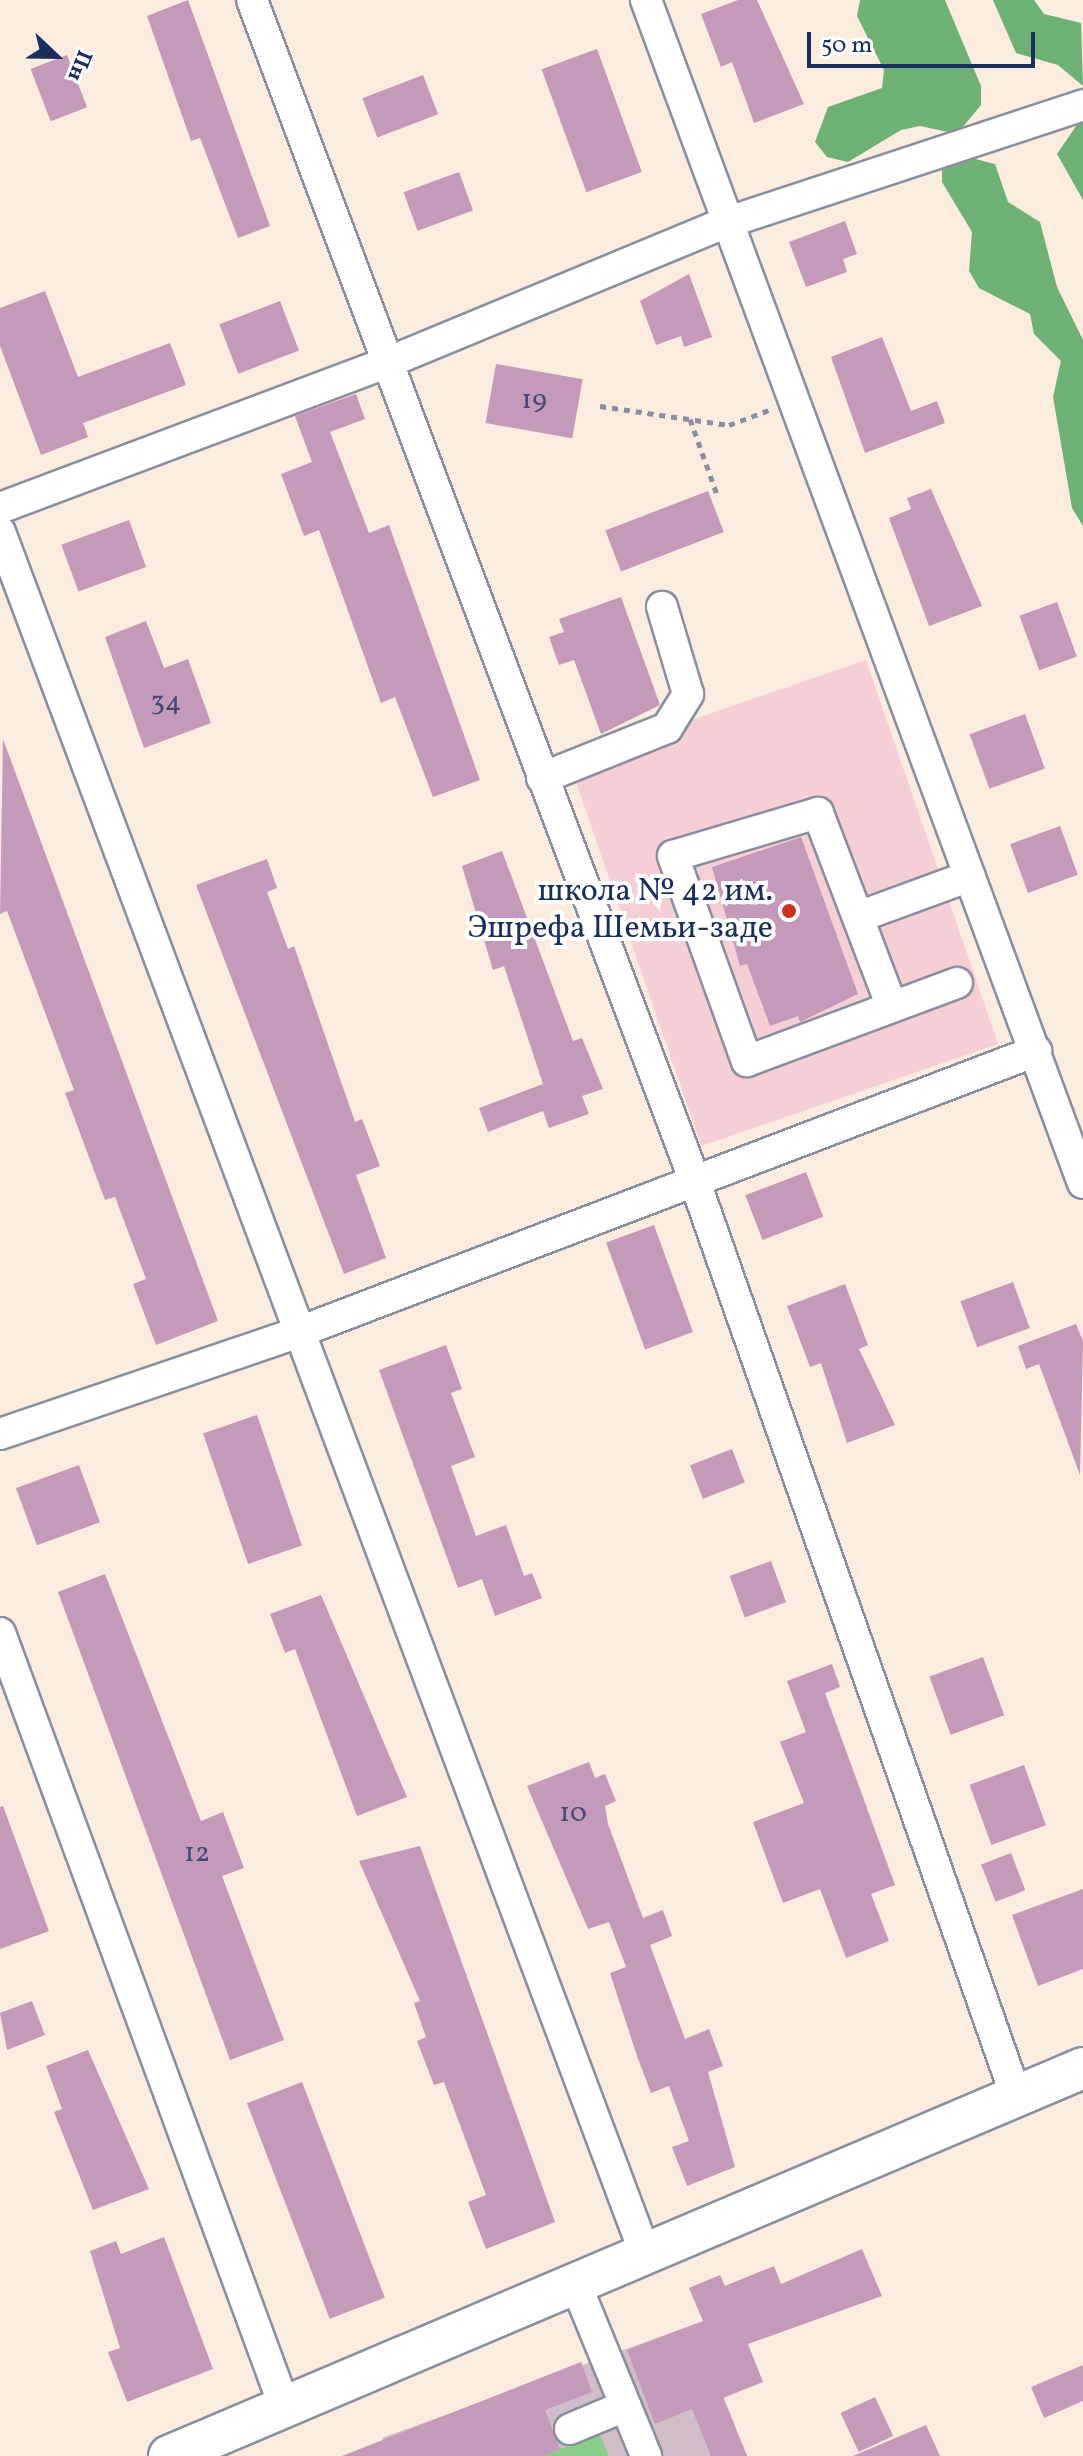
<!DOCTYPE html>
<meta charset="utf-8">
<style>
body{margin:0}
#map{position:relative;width:1083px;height:2456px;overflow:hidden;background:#faecde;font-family:Vollkorn,serif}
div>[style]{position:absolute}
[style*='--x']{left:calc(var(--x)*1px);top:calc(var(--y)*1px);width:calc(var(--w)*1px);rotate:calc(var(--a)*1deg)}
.built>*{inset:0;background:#f6cfd6;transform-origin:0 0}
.industrial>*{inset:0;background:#d1bdc9}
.green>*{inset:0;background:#88ce88}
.forest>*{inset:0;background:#6eb174}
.building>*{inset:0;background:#c499b9;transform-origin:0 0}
.path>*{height:5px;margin-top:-2.5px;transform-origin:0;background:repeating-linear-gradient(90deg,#8a8e9e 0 6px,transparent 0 12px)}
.roads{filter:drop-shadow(2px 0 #8a8e9e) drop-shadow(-2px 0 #8a8e9e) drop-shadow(0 2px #8a8e9e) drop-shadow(0 -2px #8a8e9e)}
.minor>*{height:30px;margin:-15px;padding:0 15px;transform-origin:15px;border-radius:15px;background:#fff}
.major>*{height:40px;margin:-20px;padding:0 20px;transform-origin:20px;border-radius:20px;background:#fff}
.dots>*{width:22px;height:22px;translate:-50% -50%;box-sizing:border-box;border:4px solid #fff;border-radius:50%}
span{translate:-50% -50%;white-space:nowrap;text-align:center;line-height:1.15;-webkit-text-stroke:8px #fff;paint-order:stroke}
.number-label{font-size:28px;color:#454a75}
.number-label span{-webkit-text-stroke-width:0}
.poi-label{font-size:32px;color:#1b2f5e}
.right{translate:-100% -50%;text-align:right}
.north{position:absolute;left:16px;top:16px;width:80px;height:80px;-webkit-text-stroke:6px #fff;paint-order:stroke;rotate:112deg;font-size:22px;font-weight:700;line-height:32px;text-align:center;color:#1b2f5e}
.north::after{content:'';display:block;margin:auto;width:28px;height:36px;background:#1b2f5e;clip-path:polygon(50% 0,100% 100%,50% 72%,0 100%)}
.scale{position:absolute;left:807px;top:32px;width:228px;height:36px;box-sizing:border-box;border:4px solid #1b2f5e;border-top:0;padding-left:10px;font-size:24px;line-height:28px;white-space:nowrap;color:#1b2f5e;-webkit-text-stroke:6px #fff;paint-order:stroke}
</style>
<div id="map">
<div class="built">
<i style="left:866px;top:660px;width:406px;height:314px;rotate:71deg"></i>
</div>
<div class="industrial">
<i style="clip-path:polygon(695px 2324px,747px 2456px,389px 2456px,382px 2438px)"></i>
</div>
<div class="green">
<i style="clip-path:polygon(599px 2433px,609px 2456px,543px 2456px,560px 2449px)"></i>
</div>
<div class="forest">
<i style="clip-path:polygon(860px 0,945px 0,981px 86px,981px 105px,957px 134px,920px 126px,901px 130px,848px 162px,827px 157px,815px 142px,828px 107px,882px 88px,884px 70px,857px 16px)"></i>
<i style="clip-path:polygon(993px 0,1034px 0,1044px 14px,1081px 23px,1083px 86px,1058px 65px,1016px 53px)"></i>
<i style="clip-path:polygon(1083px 116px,1083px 200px,1057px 154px)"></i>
<i style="clip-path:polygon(960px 155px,995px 164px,1008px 202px,1040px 222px,1057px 287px,1083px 340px,1083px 526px,1072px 508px,1053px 397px,1061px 361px,1034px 334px,1030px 314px,979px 288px,969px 271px,972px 232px,942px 182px,942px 164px)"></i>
</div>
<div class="building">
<i style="clip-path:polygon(188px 0,270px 226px,238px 238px,200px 138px,191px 141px,147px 16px)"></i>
<i style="clip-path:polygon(738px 0,757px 0,804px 104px,754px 123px,732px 62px,721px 67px,701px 14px)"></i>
<i style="left:597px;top:49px;width:131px;height:59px;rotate:70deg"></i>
<i style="left:67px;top:55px;width:56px;height:39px;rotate:69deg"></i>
<i style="left:423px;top:75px;width:42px;height:65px;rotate:69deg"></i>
<i style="left:459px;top:172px;width:41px;height:59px;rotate:70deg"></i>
<i style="clip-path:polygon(845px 221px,857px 254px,843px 259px,847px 272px,806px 287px,789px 242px)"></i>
<i style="clip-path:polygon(689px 274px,712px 337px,684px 347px,681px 336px,656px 345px,640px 301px)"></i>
<i style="clip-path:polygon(45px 291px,78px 377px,170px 343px,186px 385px,83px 423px,88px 437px,41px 455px,0 346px,0 308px)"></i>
<i style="left:280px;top:301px;width:53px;height:65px;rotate:69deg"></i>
<i style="clip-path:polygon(882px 337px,911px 411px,937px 401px,945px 423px,865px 453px,831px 357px)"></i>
<i style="left:496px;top:364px;width:88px;height:60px;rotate:10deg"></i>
<i style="clip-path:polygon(356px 394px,365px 419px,330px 432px,369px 533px,389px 525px,480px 780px,433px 797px,395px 697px,381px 703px,319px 530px,304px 536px,281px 474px,312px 462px,295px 416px)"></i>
<i style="clip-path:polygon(931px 489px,982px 606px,929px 626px,889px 518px,911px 509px,907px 498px)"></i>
<i style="left:708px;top:491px;width:44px;height:110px;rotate:69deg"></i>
<i style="left:129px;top:520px;width:50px;height:72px;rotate:70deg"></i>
<i style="clip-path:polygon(621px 597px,660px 705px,601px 734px,574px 660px,559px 665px,549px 637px,564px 632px,559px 619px)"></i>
<i style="left:1057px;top:602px;width:58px;height:40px;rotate:70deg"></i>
<i style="clip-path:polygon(146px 621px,164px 668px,188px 659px,211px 723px,144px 748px,105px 637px)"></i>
<i style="left:1025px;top:714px;width:58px;height:59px;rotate:70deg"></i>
<i style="clip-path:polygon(3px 739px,218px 1321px,156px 1345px,133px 1284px,146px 1279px,115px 1197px,105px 1200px,65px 1093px,74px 1090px,7px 911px,0 914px)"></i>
<i style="left:1060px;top:826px;width:52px;height:53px;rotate:70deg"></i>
<i style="clip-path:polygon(801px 837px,858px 994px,800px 1022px,798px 1016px,770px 1026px,747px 964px,740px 966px,712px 867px)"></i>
<i style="clip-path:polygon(502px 851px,573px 1041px,582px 1038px,603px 1089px,582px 1096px,589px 1114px,549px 1128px,543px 1111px,488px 1132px,479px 1108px,543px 1084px,504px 966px,493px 970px,462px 866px)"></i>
<i style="clip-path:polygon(267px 859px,277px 888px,267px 892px,288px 949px,294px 946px,355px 1122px,362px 1119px,380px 1166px,356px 1175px,386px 1258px,344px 1274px,196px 885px)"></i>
<i style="left:806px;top:1172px;width:48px;height:65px;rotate:69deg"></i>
<i style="left:654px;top:1225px;width:114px;height:51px;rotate:70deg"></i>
<i style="left:1013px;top:1282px;width:49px;height:56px;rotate:70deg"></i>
<i style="clip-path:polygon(845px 1284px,868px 1345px,859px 1349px,895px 1425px,847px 1443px,821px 1363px,810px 1367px,787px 1306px)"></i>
<i style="clip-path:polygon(1076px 1324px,1083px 1341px,1080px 1475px,1039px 1364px,1026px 1369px,1018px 1346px)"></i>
<i style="clip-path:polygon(446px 1345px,462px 1389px,451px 1393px,475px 1457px,451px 1466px,476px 1536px,506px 1525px,524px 1576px,532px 1573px,542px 1598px,495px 1616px,482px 1579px,458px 1588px,379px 1370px)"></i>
<i style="left:257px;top:1415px;width:138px;height:57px;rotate:71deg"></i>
<i style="left:732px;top:1449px;width:36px;height:45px;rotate:69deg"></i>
<i style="left:79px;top:1465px;width:61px;height:67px;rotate:70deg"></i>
<i style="left:771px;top:1561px;width:44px;height:44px;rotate:70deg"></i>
<i style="clip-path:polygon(105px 1574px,201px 1821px,223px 1812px,244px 1868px,222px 1876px,284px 2040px,230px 2060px,58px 1592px)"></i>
<i style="clip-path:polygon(321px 1595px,407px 1797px,357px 1816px,295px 1649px,285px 1653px,270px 1614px)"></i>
<i style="left:983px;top:1657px;width:62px;height:57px;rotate:70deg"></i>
<i style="clip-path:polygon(832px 1664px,840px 1687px,825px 1693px,895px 1885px,871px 1894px,889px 1941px,846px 1958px,820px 1889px,783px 1903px,753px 1822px,804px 1803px,780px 1742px,806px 1732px,787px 1681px)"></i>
<i style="clip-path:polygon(589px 1762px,595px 1778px,605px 1774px,616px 1801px,605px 1806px,608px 1824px,643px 1918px,663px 1910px,672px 1936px,650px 1945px,685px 2039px,709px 2029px,723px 2066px,708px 2072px,735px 2167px,687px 2186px,672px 2147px,689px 2141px,669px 2086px,651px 2093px,637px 2056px,610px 1973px,626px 1967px,609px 1922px,588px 1929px,527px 1786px)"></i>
<i style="left:1024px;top:1765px;width:64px;height:58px;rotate:70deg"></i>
<i style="clip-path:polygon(3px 1806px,49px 1931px,0 1949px,0 1807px)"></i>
<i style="clip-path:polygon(420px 1846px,555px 2222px,486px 2249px,468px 2202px,486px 2195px,444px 2082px,434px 2085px,417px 2041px,426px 2037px,414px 2003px,420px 2001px,359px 1861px)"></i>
<i style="left:1011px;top:1853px;width:40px;height:32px;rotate:69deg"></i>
<i style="clip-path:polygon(1083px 1889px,1083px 1969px,1038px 1986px,1012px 1915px)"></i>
<i style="clip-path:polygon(32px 2001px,45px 2035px,7px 2050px,0 2013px)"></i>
<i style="clip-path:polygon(88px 2050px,149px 2189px,93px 2210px,54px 2112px,62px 2109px,46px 2066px)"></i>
<i style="left:302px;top:2082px;width:231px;height:59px;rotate:69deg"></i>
<i style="clip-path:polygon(164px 2237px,213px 2369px,127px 2402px,108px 2352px,120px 2348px,90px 2251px,116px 2241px,121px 2254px)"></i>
<i style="clip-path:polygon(862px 2249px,882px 2296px,748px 2344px,763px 2382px,723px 2398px,747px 2456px,711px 2456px,692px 2409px,655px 2424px,627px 2350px,703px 2321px,689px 2288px,720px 2275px,725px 2286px,774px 2266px,781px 2284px)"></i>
<i style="clip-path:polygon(581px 2362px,592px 2392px,545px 2410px,560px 2449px,543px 2456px,342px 2456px)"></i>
<i style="clip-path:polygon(1083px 2365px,1083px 2401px,1044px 2418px,1031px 2387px)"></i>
<i style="left:875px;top:2397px;width:43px;height:38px;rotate:65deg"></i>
<i style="clip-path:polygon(926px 2425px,940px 2456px,853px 2456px)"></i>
</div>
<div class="path">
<i style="--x:600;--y:406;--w:130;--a:8.4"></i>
<i style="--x:729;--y:425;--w:43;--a:-20.6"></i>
<i style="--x:690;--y:419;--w:83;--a:70.3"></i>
</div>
<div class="roads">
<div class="minor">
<i style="--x:252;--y:0;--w:1259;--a:69.45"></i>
<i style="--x:694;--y:1179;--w:972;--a:70.65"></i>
<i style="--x:646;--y:0;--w:1261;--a:69.73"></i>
<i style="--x:0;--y:508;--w:410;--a:-20.6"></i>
<i style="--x:384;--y:364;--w:369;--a:-22.5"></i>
<i style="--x:725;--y:223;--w:377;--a:-18.2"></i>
<i style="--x:0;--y:532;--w:1841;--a:69.46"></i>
<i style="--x:542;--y:778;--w:135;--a:-21.8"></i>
<i style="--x:667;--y:728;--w:40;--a:-58"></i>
<i style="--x:688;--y:694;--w:91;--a:-106.6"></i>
<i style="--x:858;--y:917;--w:119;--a:-20.1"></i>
<i style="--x:892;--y:1007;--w:208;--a:-110.9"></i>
<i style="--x:818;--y:813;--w:151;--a:163.5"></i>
<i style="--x:673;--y:856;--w:218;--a:70.2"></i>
<i style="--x:747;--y:1061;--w:224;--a:-20.4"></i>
<i style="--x:0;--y:1434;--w:316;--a:-18.8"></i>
<i style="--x:299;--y:1332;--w:789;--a:-20.87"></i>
<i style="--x:0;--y:1633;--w:826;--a:69.81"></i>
<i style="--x:576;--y:2285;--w:185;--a:67.7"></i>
<i style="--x:570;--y:2429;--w:60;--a:-22.7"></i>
</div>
<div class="major">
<i style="--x:169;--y:2456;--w:993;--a:-23"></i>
</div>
</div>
<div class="dots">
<i style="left:789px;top:911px;background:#c8321e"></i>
</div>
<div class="number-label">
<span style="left:534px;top:401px">19</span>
<span style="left:166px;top:703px">34</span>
<span style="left:573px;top:1814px">10</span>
<span style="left:197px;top:1854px">12</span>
</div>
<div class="poi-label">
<span class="right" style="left:773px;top:911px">школа № 42 им.<br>Эшрефа Шемьи-заде</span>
</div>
<div class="north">Пн</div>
<div class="scale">50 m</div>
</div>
